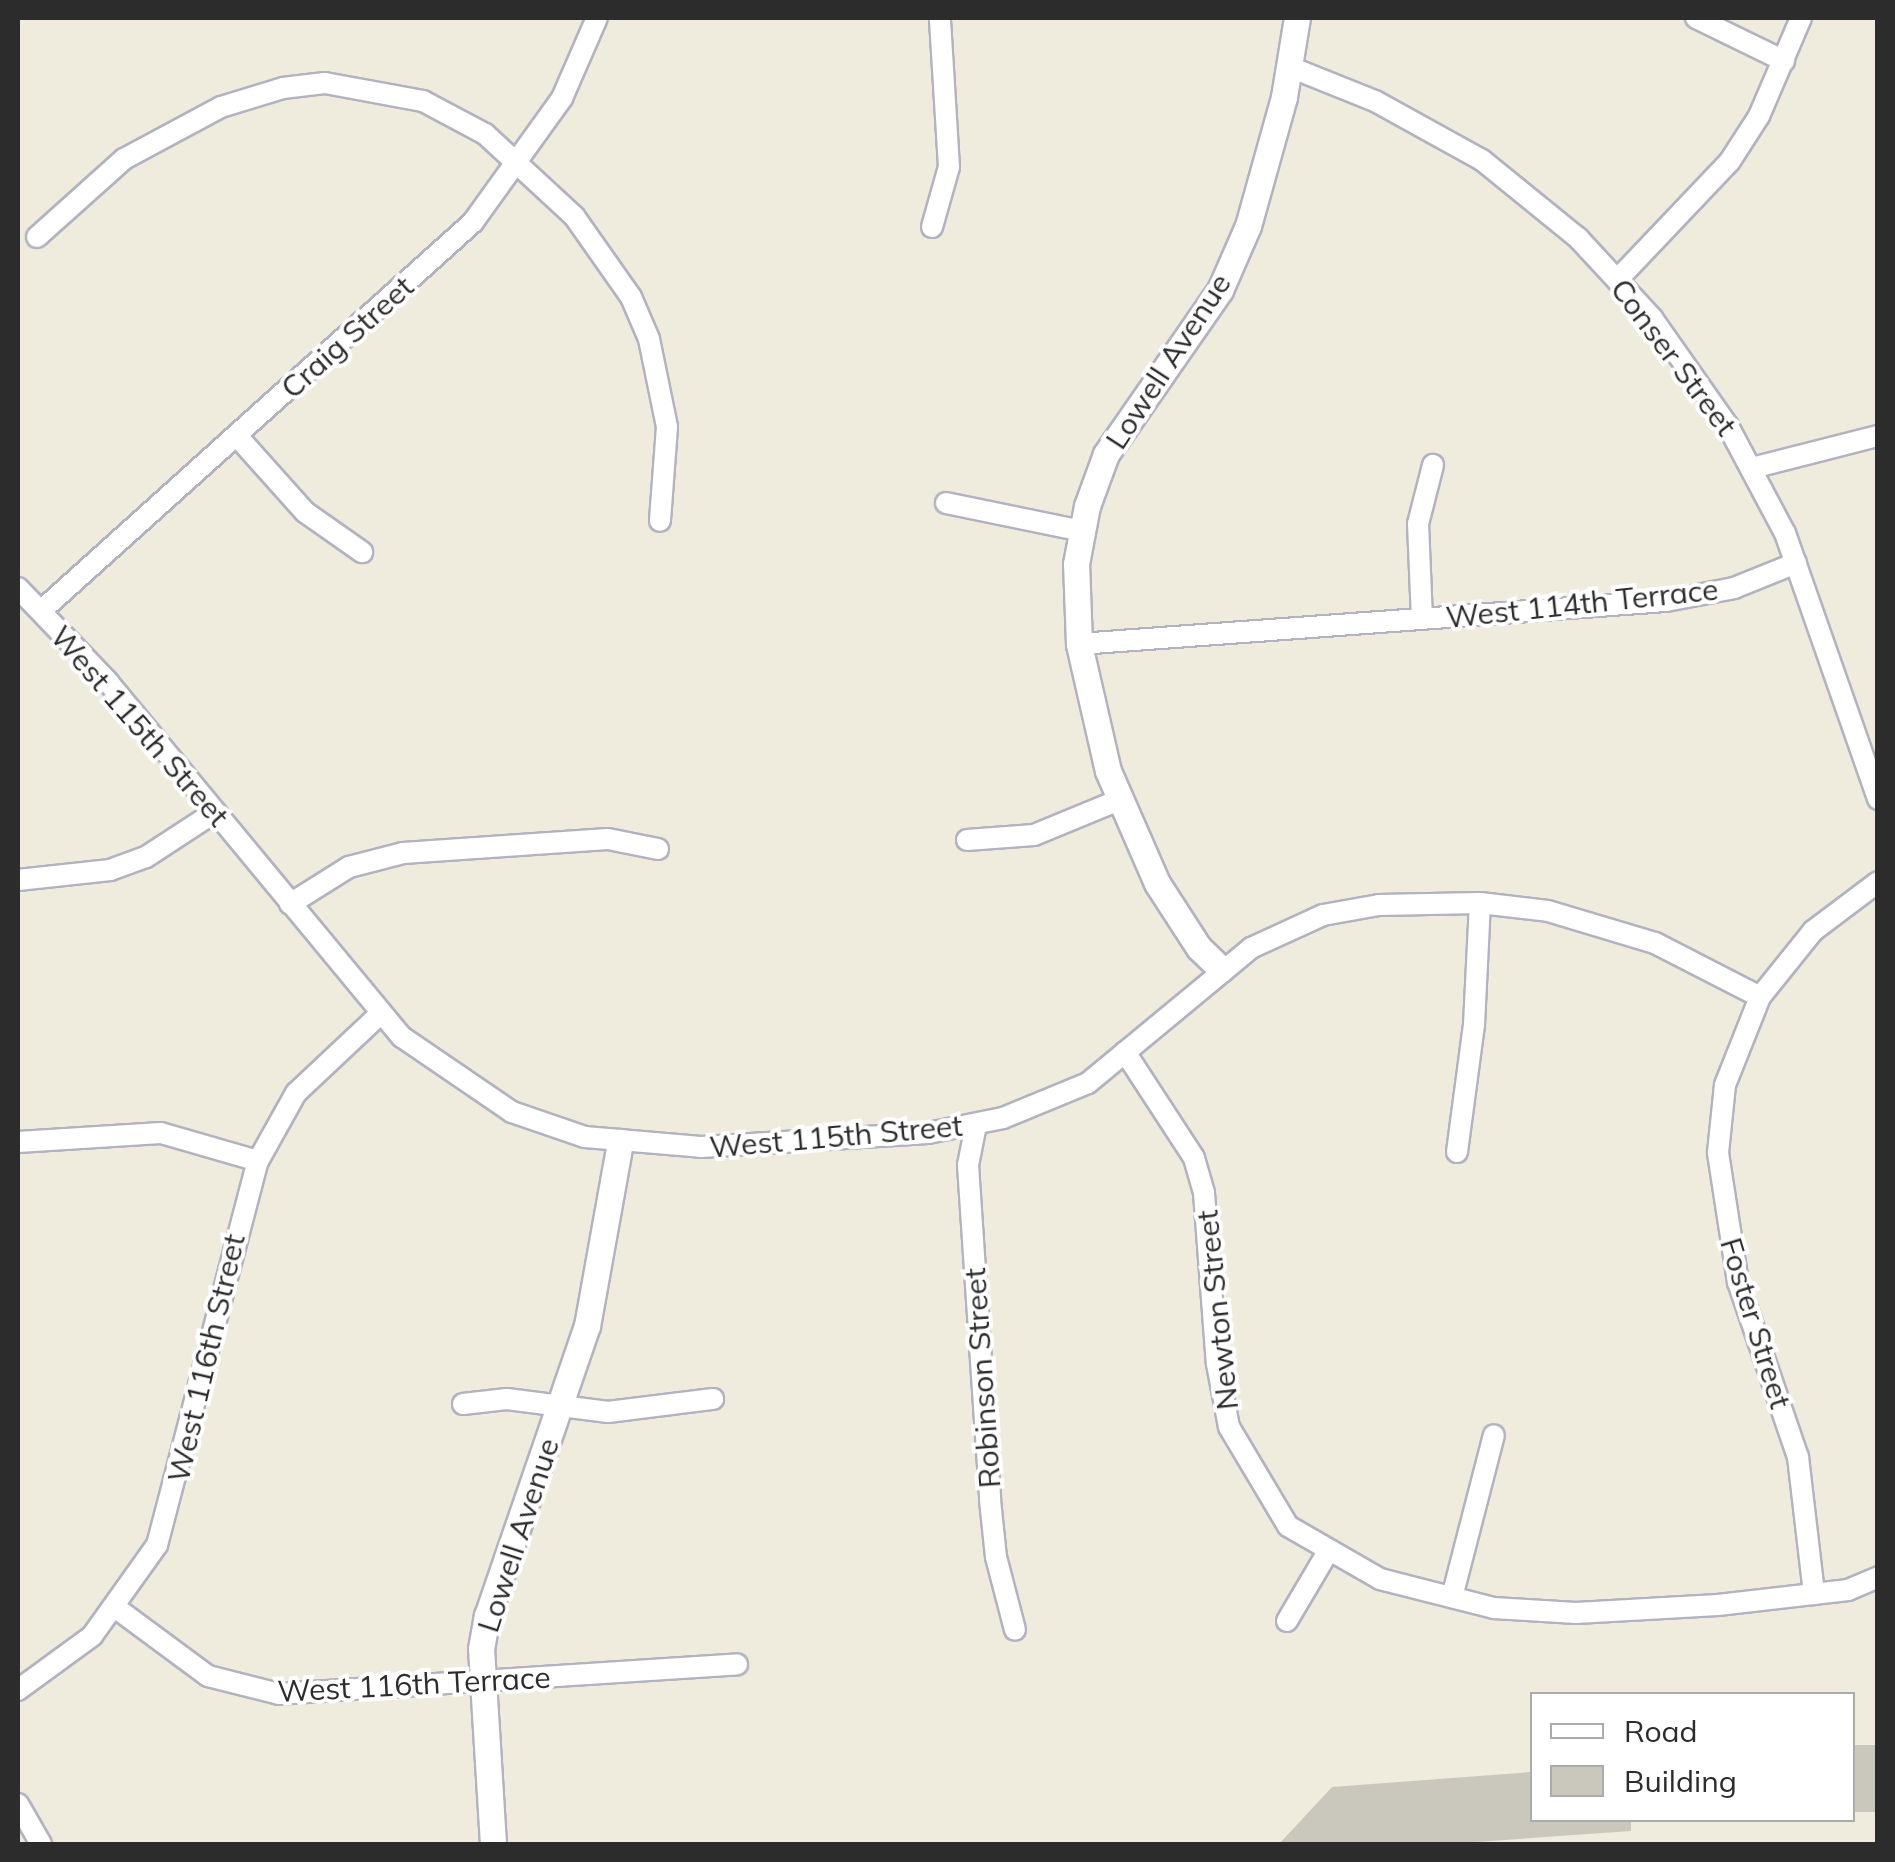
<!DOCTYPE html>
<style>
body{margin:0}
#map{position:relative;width:1895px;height:1862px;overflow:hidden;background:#efecde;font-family:Mulish,sans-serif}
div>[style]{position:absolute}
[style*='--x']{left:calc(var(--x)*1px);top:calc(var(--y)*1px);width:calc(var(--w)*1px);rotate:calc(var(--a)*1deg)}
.building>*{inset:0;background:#cac8bd;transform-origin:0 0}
.roads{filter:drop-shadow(2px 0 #b2b2c1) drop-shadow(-2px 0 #b2b2c1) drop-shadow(0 2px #b2b2c1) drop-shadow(0 -2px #b2b2c1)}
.minor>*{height:20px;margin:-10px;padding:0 10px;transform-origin:10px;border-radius:10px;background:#fff}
.tertiary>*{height:25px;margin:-12.5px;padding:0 12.5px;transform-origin:12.5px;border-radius:12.5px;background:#fff}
span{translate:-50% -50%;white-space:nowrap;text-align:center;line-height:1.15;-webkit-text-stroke:8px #fff;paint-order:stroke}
.street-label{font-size:30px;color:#2c2c2c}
.frame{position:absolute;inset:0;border:20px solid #2c2c2c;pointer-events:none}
.legend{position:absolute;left:1530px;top:1692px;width:325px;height:130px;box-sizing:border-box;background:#fff;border:2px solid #ababab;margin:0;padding:12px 18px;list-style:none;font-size:30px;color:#2c2c2c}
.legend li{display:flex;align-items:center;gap:20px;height:50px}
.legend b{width:50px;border:2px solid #ababab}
</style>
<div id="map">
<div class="building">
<i style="left:1878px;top:1745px;width:67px;height:26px;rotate:90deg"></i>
<i style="clip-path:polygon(1532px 1772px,1532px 1820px,1631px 1820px,1631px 1831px,1448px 1844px,1279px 1844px,1332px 1787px)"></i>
</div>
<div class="roads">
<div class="minor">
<i style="--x:1696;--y:18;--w:98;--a:26"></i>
<i style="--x:1290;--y:67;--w:92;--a:21.8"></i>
<i style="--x:1375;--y:101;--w:122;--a:28.9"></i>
<i style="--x:1482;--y:160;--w:124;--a:39.1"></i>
<i style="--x:1578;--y:238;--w:109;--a:47.2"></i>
<i style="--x:1652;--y:318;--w:132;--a:54.9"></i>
<i style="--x:1728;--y:426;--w:121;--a:62"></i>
<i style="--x:1785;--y:533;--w:282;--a:70.7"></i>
<i style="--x:932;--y:227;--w:62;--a:-74.2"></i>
<i style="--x:949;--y:167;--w:149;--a:-93.5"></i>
<i style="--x:37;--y:237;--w:117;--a:-41.9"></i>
<i style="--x:124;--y:159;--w:110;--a:-28.2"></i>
<i style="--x:221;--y:107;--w:65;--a:-17"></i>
<i style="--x:283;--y:88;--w:42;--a:-6.8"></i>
<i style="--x:325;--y:83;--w:100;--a:10.4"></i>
<i style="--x:423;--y:101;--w:70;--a:28"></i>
<i style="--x:485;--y:134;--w:121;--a:42.7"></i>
<i style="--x:574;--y:216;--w:99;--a:54.9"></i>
<i style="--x:631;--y:297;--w:46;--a:66.8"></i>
<i style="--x:649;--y:339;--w:90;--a:78.4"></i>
<i style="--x:667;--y:427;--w:94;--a:94.3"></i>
<i style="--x:1618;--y:279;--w:163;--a:-46.5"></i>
<i style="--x:1730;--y:161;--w:54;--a:-57.2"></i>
<i style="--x:1759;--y:116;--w:107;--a:-66.8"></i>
<i style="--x:237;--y:436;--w:102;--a:48.2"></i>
<i style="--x:305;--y:512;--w:70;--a:35.1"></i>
<i style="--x:1752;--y:468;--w:130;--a:-14.3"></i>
<i style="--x:946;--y:503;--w:139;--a:11.6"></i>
<i style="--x:18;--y:588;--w:130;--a:46.2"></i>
<i style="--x:108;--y:682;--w:461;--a:50.4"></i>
<i style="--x:402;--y:1037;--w:133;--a:34.3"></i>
<i style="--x:512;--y:1112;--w:77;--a:18.9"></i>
<i style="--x:585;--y:1137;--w:116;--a:4.9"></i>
<i style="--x:701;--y:1147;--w:227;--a:-3.5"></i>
<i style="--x:928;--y:1133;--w:76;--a:-11.3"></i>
<i style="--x:1003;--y:1118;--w:92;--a:-22.4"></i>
<i style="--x:1088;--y:1083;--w:212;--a:-39.6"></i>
<i style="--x:1251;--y:948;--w:79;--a:-24.6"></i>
<i style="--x:1323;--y:915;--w:57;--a:-10.1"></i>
<i style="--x:1379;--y:905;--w:101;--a:-1.1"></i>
<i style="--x:1480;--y:903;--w:68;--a:6.7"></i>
<i style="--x:1548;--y:911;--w:112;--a:16.7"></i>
<i style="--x:1655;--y:943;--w:118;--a:27.2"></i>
<i style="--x:1760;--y:997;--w:85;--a:-51.2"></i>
<i style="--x:1813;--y:931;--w:81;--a:-37"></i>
<i style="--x:41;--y:611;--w:581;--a:-42"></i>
<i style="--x:473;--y:222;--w:153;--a:-54.3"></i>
<i style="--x:562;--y:98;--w:87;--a:-66.4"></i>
<i style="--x:1422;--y:619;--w:95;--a:-92.4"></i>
<i style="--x:1418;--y:524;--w:61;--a:-75.7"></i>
<i style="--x:1079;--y:644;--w:589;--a:-4.19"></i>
<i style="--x:1666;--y:601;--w:69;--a:-10.8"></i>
<i style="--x:1734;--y:588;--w:67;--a:-22"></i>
<i style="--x:967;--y:840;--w:67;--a:-4.3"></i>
<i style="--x:1034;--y:835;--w:92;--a:-22.4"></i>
<i style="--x:18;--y:880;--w:93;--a:-6.2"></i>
<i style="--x:110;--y:870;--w:38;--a:-20"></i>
<i style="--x:146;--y:857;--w:82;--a:-33.1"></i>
<i style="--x:290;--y:904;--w:70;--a:-32.1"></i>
<i style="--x:349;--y:867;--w:56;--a:-14.5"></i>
<i style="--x:403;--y:853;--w:205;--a:-3.9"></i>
<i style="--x:608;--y:839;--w:51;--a:11.3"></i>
<i style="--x:1760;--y:997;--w:95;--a:111.7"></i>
<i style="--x:1725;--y:1085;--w:68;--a:95.9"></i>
<i style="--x:1718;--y:1153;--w:131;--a:81.2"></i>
<i style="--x:1738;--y:1282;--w:185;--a:71.1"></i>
<i style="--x:1798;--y:1457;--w:138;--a:83.3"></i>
<i style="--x:1125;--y:1052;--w:126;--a:56.9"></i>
<i style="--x:1194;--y:1158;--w:36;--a:74"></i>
<i style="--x:1204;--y:1193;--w:171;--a:85.7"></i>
<i style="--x:1217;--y:1364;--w:64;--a:79.2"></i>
<i style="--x:1229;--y:1427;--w:115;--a:59.2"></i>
<i style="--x:1288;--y:1526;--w:106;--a:29.9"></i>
<i style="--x:1380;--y:1579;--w:118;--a:14.3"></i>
<i style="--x:1494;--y:1608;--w:82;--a:3.5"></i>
<i style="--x:1576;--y:1613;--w:142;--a:-3.2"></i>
<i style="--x:1718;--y:1605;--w:131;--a:-6.6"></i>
<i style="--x:1848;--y:1590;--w:33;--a:-23"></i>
<i style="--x:976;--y:1125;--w:41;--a:101.3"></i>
<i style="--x:968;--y:1165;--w:336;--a:86.2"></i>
<i style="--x:990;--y:1500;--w:57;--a:84"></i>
<i style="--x:996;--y:1557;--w:75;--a:75.4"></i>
<i style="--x:18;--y:1142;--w:143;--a:-3.6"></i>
<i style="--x:161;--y:1133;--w:101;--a:16.1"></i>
<i style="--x:1457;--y:1152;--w:128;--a:-82.4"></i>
<i style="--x:1474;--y:1025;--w:122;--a:-87.2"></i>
<i style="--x:463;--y:1404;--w:44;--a:-6.5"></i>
<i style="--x:507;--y:1399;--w:102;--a:7.3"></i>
<i style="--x:608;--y:1412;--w:106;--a:-7.1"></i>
<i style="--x:1452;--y:1597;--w:167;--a:-75.5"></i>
<i style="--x:116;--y:1608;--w:114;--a:36.5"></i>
<i style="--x:208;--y:1676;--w:73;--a:14.2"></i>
<i style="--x:279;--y:1694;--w:459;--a:-3.7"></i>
<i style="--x:1287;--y:1621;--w:82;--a:-59.4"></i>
<i style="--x:18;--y:1690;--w:92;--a:-36.1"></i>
<i style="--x:92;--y:1636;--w:112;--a:-54.5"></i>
<i style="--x:157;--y:1545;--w:397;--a:-75.3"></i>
<i style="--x:258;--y:1161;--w:78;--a:-60.8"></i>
<i style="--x:296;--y:1093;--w:115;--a:-43.2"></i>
<i style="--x:18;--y:1804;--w:46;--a:60.1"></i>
</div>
<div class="tertiary">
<i style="--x:1221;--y:969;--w:30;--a:-136"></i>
<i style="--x:1199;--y:948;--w:77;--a:-122.9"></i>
<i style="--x:1157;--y:883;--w:122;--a:-113.6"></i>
<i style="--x:1108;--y:771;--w:130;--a:-102.9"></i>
<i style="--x:1079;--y:644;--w:80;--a:-92.1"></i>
<i style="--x:1076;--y:564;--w:59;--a:-79.3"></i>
<i style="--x:1087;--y:506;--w:55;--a:-69.9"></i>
<i style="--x:1106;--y:454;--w:200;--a:-55.2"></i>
<i style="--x:1220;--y:290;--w:70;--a:-66.4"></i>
<i style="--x:1248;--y:226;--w:134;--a:-74.4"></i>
<i style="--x:1284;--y:97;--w:80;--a:-80.7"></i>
<i style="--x:493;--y:1844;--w:195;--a:-93.5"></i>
<i style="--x:481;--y:1649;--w:34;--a:-80"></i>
<i style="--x:487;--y:1616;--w:307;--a:-71"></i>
<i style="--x:587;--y:1326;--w:187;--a:-79.8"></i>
</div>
</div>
<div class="street-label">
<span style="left:347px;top:337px;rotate:-42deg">Craig Street</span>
<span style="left:1674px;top:357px;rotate:53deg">Conser Street</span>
<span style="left:1168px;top:361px;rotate:-57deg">Lowell Avenue</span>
<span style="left:1582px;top:603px;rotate:-6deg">West 114th Terrace</span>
<span style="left:140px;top:726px;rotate:49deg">West 115th Street</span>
<span style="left:836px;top:1136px;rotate:-5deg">West 115th Street</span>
<span style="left:1217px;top:1310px;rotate:-96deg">Newton Street</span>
<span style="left:1756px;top:1323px;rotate:73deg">Foster Street</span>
<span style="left:206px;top:1358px;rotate:-77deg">West 116th Street</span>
<span style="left:982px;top:1378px;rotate:-94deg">Robinson Street</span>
<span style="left:518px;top:1535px;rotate:-72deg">Lowell Avenue</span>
<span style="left:414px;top:1684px;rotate:-3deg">West 116th Terrace</span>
</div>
<div class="frame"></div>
<ul class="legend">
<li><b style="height:12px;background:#fff"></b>Road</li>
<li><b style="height:28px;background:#cac8bd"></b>Building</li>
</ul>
</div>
